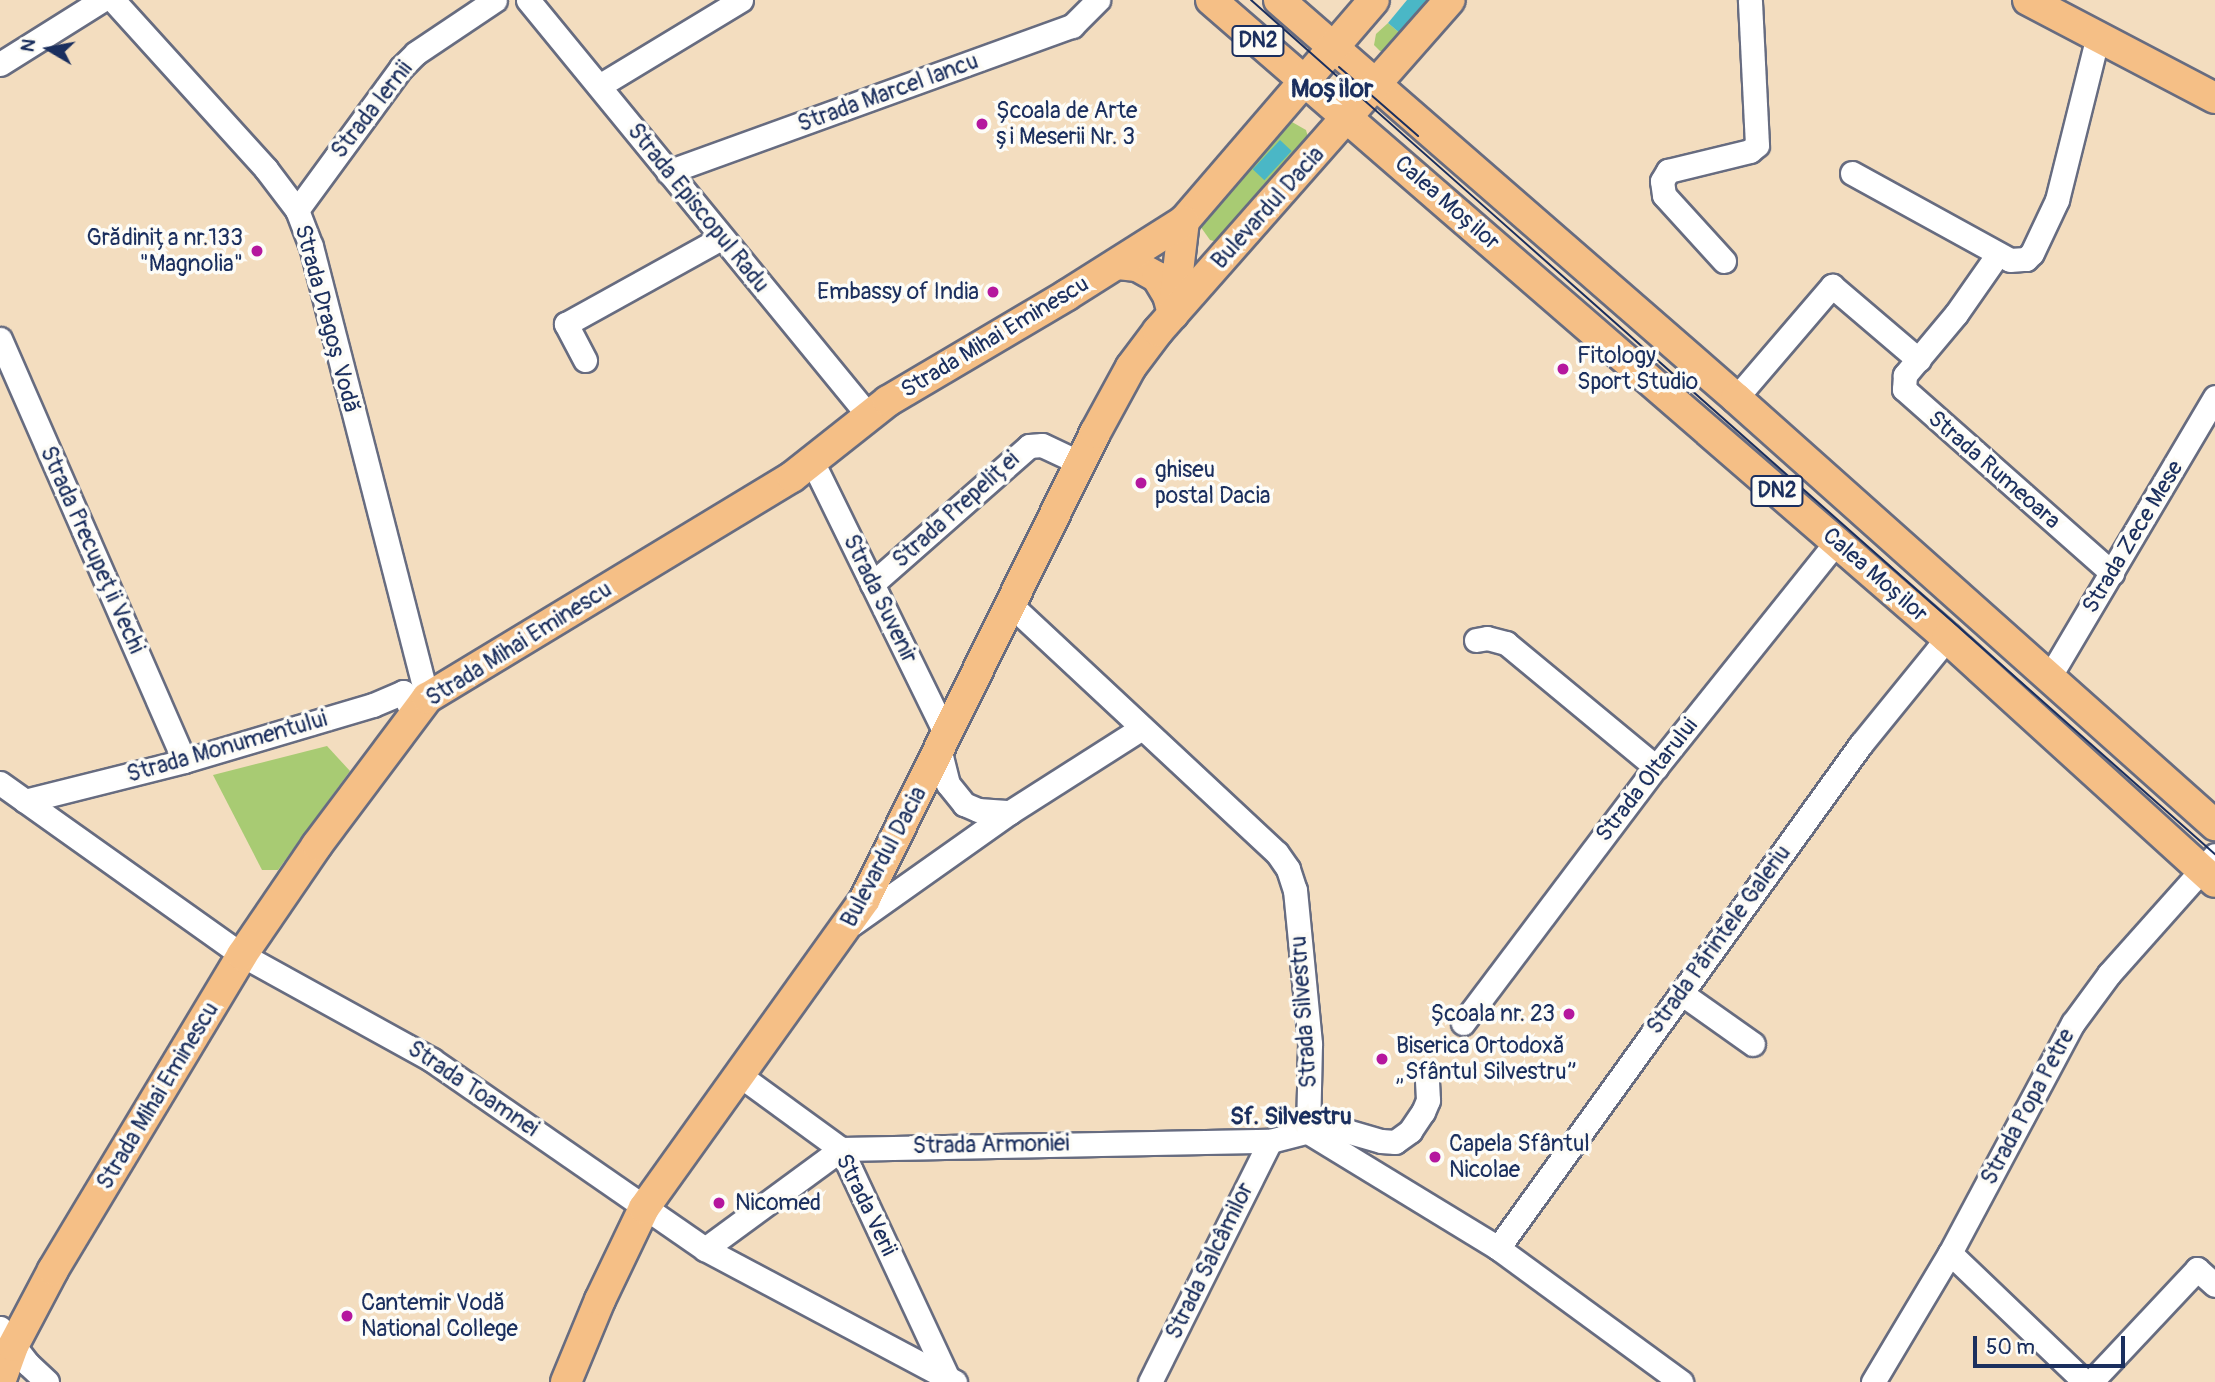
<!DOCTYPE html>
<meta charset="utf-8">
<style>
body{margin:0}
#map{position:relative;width:2215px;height:1382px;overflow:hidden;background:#f3ddbf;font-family:Pangolin,sans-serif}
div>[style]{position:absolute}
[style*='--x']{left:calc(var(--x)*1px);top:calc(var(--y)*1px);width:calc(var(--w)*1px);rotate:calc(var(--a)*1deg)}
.green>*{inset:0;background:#a8cb73}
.water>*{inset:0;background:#4ab7c6;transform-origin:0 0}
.roads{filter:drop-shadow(2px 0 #676c80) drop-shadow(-2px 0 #676c80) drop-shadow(0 2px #676c80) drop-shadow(0 -2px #676c80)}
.minor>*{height:23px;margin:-11.5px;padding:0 11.5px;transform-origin:11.5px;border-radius:11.5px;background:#fff}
.major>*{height:30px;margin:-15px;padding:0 15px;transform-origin:15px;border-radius:15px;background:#f5bf86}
.tram>*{height:2px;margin:-1px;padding:0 1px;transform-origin:1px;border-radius:1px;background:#1b2f5e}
.dots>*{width:19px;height:19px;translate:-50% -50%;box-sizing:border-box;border:4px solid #fdfcf7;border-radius:50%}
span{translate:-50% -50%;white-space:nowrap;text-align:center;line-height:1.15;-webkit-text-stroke:7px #fdfcf7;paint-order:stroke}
.shield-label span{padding:2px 5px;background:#fdfcf7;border:2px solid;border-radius:5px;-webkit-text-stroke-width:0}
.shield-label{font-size:21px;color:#1b2f5e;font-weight:700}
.street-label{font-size:23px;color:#1b2f5e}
.poi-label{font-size:23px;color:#1b2f5e}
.left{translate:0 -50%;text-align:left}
.right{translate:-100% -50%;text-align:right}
.neighbourhood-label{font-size:24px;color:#1b2f5e;font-weight:700}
.quarter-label{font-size:26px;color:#1b2f5e;font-weight:700}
.north{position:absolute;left:14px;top:14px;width:70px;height:70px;-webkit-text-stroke:5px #fdfcf7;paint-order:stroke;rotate:280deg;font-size:19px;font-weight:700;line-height:28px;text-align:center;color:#1b2f5e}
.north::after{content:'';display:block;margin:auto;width:24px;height:32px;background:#1b2f5e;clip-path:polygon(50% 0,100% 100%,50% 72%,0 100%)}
.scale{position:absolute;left:1973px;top:1336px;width:152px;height:32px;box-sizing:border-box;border:4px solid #1b2f5e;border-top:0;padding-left:9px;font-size:21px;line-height:24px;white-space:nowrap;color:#1b2f5e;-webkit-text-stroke:5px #fdfcf7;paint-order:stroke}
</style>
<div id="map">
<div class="green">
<i style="clip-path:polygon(1388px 23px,1401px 34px,1389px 51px,1380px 51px,1374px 45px,1376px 34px)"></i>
<i style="clip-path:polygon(1292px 122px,1306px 130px,1308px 137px,1217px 242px,1210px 240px,1200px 226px)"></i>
<i style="clip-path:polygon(327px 746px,350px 771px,278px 870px,262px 870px,213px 775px)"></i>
</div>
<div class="water">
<i style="clip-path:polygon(1407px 0,1430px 0,1401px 34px,1388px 23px)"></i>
<i style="left:1280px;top:140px;width:16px;height:40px;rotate:43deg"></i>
</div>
<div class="roads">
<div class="minor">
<i style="--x:113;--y:0;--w:228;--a:47.8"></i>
<i style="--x:266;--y:169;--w:51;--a:52.9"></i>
<i style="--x:297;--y:210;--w:39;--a:69"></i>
<i style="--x:311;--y:246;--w:467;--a:75.6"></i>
<i style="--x:528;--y:0;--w:536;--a:50.67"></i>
<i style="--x:0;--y:64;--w:120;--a:-32.1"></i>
<i style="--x:599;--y:86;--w:166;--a:-31.2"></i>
<i style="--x:668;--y:172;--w:430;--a:-19.9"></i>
<i style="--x:1072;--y:26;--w:37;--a:-45"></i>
<i style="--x:1852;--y:173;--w:180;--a:28.8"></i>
<i style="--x:2010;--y:260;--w:16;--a:-4"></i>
<i style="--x:2026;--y:259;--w:8;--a:-45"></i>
<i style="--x:2032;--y:253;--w:59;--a:-64.7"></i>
<i style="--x:2057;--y:200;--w:169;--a:-76"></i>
<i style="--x:297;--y:210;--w:176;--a:-53.8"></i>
<i style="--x:401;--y:68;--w:21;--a:-45"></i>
<i style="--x:416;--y:53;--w:95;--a:-33.9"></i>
<i style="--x:1998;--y:254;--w:73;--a:125"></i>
<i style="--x:1956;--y:314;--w:80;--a:129.9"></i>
<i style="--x:1905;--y:375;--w:14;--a:94"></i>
<i style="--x:1904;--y:389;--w:278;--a:41.5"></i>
<i style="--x:1724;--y:261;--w:89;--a:-132.3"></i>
<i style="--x:1664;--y:195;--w:14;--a:-98"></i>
<i style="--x:1662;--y:181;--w:12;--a:-59"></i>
<i style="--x:1668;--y:171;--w:84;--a:-13.7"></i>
<i style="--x:1750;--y:151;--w:9;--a:-41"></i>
<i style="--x:1757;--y:145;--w:145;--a:-92.8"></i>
<i style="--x:0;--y:339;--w:460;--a:66.4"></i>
<i style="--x:585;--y:360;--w:41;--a:-117.8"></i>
<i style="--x:566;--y:324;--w:177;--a:-29"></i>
<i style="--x:1736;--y:398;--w:148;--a:-49.4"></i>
<i style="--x:1832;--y:286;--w:114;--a:40.4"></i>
<i style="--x:813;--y:463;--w:305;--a:63.9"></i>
<i style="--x:872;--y:584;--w:209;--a:-41.3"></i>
<i style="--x:1029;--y:446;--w:13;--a:-4"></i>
<i style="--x:1042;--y:445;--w:42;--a:25.3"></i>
<i style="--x:1012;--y:606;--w:362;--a:43"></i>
<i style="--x:1277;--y:853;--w:19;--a:55"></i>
<i style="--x:1288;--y:869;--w:22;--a:72"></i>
<i style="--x:1295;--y:890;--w:155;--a:84.4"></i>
<i style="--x:1310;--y:1044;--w:88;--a:91.3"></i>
<i style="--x:1476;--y:640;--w:11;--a:-10"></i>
<i style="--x:1487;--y:638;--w:20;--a:15"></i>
<i style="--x:1506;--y:643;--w:195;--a:39.6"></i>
<i style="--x:2050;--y:676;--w:324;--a:-59.4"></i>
<i style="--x:940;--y:752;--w:33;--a:76"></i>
<i style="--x:948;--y:784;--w:26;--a:51"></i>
<i style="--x:964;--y:804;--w:15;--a:23"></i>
<i style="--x:978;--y:810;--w:32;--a:4"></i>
<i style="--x:0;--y:783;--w:297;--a:35.4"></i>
<i style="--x:242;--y:955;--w:217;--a:28.9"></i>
<i style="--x:432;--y:1060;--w:332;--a:34.7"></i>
<i style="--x:705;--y:1249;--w:283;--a:28"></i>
<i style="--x:25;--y:801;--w:164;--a:-14.1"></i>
<i style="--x:184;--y:761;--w:197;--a:-16.5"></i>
<i style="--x:373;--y:705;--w:33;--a:-23"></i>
<i style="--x:403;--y:692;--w:24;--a:66"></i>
<i style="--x:852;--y:924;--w:194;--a:-35.3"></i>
<i style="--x:1010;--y:812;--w:156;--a:-32.5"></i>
<i style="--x:1681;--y:993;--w:88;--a:35.3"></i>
<i style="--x:1463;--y:1023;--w:321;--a:-53"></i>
<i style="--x:1656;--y:767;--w:288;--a:-51.3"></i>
<i style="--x:738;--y:1074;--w:127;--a:36.1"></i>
<i style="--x:841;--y:1149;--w:251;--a:65"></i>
<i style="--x:1308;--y:1132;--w:223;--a:31.4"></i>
<i style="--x:1498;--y:1248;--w:227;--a:36.2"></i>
<i style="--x:1498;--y:1248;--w:621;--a:-54.24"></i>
<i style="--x:1861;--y:744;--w:136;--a:-50.9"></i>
<i style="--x:705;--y:1249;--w:169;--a:-36.3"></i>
<i style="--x:841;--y:1149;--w:429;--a:-1.1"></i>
<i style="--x:1270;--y:1141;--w:61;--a:-14.3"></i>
<i style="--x:1329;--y:1126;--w:54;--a:16.1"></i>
<i style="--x:1381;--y:1141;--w:14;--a:4"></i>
<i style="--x:1395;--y:1142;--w:19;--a:-36"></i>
<i style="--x:1410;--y:1131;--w:23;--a:-56"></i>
<i style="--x:1423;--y:1112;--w:13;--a:-67"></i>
<i style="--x:1428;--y:1100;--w:20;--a:-93"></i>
<i style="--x:1950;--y:1253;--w:187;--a:43.7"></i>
<i style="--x:0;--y:1328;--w:46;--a:52.1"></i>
<i style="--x:28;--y:1364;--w:26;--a:43"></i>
<i style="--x:1150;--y:1382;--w:269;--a:-63.5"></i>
<i style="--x:1873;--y:1382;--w:150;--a:-59.2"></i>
<i style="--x:1950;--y:1253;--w:261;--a:-61.9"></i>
<i style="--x:2073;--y:1023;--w:61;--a:-53.7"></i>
<i style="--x:2109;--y:974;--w:159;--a:-48.3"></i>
<i style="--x:2091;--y:1382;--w:155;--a:-46.8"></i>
<i style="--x:2197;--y:1269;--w:24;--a:42"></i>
</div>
<div class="major">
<i style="--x:1211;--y:0;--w:974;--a:40.92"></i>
<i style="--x:1947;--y:638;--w:362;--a:42.3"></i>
<i style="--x:1279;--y:0;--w:606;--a:41.05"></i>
<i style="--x:1736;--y:398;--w:642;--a:41.72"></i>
<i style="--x:2028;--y:0;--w:211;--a:27.7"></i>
<i style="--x:1118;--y:264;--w:19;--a:6"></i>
<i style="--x:1137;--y:266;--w:23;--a:29"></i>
<i style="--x:1157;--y:277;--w:21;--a:59"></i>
<i style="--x:1168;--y:295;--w:20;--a:75"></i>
<i style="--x:1173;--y:314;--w:94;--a:-83.3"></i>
<i style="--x:1184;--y:221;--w:291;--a:-49.3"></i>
<i style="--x:0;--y:1382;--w:38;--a:-70"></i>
<i style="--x:13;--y:1346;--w:86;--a:-62.2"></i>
<i style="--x:53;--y:1270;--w:367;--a:-59"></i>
<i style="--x:242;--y:955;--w:133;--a:-55.7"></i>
<i style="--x:317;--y:845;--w:184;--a:-53.2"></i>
<i style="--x:427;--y:698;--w:427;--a:-31.2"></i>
<i style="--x:792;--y:477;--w:122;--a:-38.4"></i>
<i style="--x:888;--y:401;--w:208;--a:-30.6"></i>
<i style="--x:1067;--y:295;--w:138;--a:-32.3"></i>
<i style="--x:566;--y:1382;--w:89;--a:-67.5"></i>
<i style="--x:600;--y:1300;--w:102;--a:-64.4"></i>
<i style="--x:644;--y:1208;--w:380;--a:-54.4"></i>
<i style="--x:865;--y:899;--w:520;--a:-63.73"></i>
<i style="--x:1095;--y:433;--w:75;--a:-61.4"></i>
<i style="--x:1131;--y:367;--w:45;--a:-53.1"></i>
<i style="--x:1158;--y:331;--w:441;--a:-48.6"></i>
</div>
</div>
<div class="tram">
<i style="--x:1251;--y:0;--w:1288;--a:41.54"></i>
<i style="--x:1339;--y:67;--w:105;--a:41.1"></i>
</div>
<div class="dots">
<i style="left:982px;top:124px;background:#b5179e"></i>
<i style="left:257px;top:251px;background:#b5179e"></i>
<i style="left:993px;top:292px;background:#b5179e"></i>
<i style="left:1563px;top:369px;background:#b5179e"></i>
<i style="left:1141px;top:483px;background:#b5179e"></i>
<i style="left:1569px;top:1014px;background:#b5179e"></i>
<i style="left:1382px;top:1059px;background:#b5179e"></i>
<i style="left:1435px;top:1157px;background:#b5179e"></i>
<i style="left:719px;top:1203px;background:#b5179e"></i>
<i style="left:347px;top:1316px;background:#b5179e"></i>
</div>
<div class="shield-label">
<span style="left:1258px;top:41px">DN2</span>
<span style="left:1777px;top:491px">DN2</span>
</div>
<div class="street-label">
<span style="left:888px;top:93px;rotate:-20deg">Strada Marcel Iancu</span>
<span style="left:372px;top:110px;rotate:-52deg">Strada Iernii</span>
<span style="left:1447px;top:203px;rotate:41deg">Calea Moșilor</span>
<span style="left:698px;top:208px;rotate:51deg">Strada Episcopul Radu</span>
<span style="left:1268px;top:208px;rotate:-48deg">Bulevardul Dacia</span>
<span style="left:327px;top:319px;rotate:75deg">Strada Dragoș Vodă</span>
<span style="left:995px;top:337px;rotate:-31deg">Strada Mihai Eminescu</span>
<span style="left:1994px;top:470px;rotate:41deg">Strada Rumeoara</span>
<span style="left:956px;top:510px;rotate:-42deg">Strada Prepeliței</span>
<span style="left:2133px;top:537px;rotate:-59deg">Strada Zece Mese</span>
<span style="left:92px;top:550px;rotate:66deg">Strada Precupeții Vechi</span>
<span style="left:1875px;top:575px;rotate:41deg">Calea Moșilor</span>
<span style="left:880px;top:599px;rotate:64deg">Strada Suvenir</span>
<span style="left:519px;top:644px;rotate:-32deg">Strada Mihai Eminescu</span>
<span style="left:227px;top:747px;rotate:-16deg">Strada Monumentului</span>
<span style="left:1647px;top:780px;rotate:-52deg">Strada Oltarului</span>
<span style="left:884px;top:857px;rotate:-62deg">Bulevardul Dacia</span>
<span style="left:1719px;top:940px;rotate:-54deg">Strada Părintele Galeriu</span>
<span style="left:1304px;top:1012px;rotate:-94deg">Strada Silvestru</span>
<span style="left:473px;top:1089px;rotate:34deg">Strada Toamnei</span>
<span style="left:158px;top:1096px;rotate:-59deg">Strada Mihai Eminescu</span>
<span style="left:2028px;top:1107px;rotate:-62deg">Strada Popa Petre</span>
<span style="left:991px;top:1145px;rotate:-1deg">Strada Armoniei</span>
<span style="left:866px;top:1205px;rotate:64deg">Strada Verii</span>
<span style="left:1210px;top:1261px;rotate:-64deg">Strada Salcâmilor</span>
</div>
<div class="poi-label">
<span class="left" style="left:996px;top:124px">Școala de Arte<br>și Meserii Nr. 3</span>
<span class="right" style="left:243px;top:251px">Grădinița nr.133<br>"Magnolia"</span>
<span class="right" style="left:979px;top:292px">Embassy of India</span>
<span class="left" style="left:1577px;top:369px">Fitology<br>Sport Studio</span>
<span class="left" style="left:1155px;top:483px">ghiseu<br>postal Dacia</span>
<span class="right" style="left:1555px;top:1014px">Școala nr. 23</span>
<span class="left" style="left:1396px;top:1059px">Biserica Ortodoxă<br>„Sfântul Silvestru”</span>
<span class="left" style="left:1449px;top:1157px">Capela Sfântul<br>Nicolae</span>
<span class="left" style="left:735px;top:1203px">Nicomed</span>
<span class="left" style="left:361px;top:1316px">Cantemir Vodă<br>National College</span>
</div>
<div class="neighbourhood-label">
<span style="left:1291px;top:1117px">Sf. Silvestru</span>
</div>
<div class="quarter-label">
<span style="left:1332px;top:90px">Moșilor</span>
</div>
<div class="north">N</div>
<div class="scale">50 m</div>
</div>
